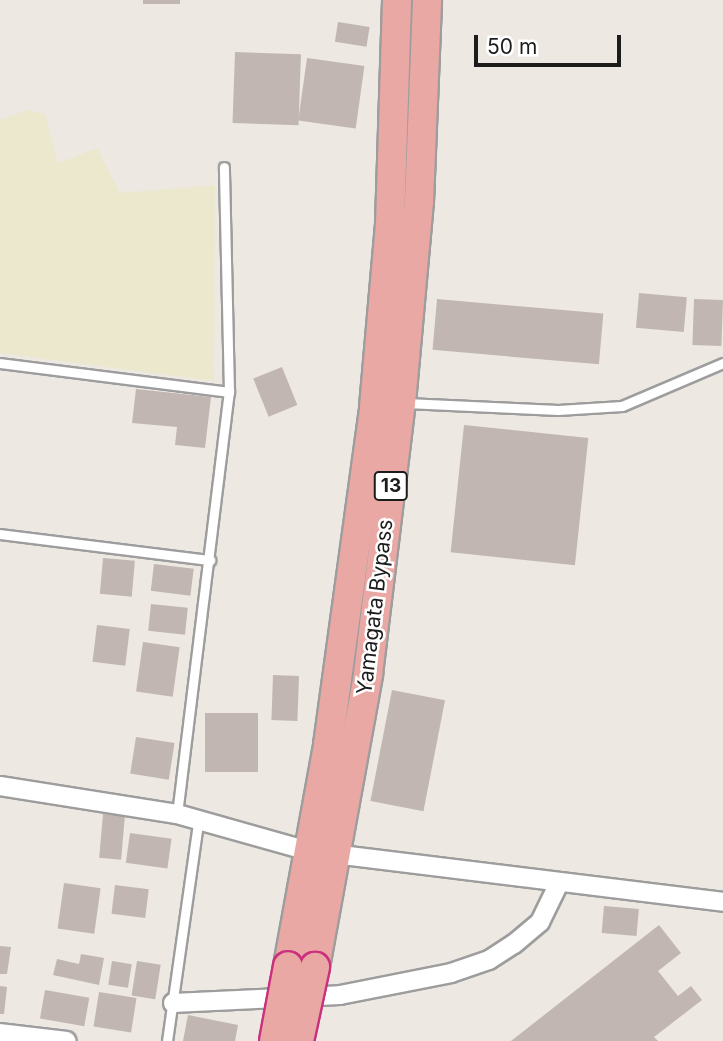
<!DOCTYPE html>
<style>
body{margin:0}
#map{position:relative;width:723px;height:1041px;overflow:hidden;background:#ede8e2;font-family:Inter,sans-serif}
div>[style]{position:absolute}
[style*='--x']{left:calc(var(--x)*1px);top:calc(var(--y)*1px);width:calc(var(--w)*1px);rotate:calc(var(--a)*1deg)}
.farmland>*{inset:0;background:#ebe8ce}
.building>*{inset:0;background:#c1b6b2;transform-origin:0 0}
.roads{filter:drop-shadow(2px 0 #9d9d9d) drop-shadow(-2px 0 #9d9d9d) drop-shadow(0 2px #9d9d9d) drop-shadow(0 -2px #9d9d9d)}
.service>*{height:9px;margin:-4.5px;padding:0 4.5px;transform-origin:4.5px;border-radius:4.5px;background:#fff}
.minor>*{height:18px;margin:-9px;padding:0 9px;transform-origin:9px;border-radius:9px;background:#fff}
.trunk>*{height:28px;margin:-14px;padding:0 14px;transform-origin:14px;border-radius:14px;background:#eaa8a5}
.bridges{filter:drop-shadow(2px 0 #ca307e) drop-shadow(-2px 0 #ca307e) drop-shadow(0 2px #ca307e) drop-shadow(0 -2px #ca307e)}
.trunk-bridge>*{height:28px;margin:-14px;padding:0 14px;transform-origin:14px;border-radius:14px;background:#eaa8a5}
span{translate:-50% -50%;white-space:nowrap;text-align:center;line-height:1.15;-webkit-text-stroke:5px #fff;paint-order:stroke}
.shield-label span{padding:2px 5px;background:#fff;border:2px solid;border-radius:5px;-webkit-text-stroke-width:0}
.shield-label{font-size:19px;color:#1c1c1c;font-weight:700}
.street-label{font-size:21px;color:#1c1c1c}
.scale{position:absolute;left:474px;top:35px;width:147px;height:32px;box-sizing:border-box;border:4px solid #1c1c1c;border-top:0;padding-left:9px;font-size:21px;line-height:24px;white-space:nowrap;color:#1c1c1c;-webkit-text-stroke:5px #fff;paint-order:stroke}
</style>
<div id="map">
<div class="farmland">
<i style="clip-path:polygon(27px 110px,45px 114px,58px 163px,97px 148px,120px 193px,215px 185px,214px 381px,0 353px,0 120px)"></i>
</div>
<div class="building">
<i style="left:143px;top:0;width:37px;height:4px"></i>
<i style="left:338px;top:22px;width:32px;height:20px;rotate:9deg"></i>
<i style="left:235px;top:52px;width:66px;height:71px;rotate:2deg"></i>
<i style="left:307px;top:58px;width:58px;height:63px;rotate:8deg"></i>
<i style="left:639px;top:293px;width:48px;height:35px;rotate:5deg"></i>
<i style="left:437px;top:299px;width:167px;height:51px;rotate:5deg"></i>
<i style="left:694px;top:299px;width:29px;height:46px;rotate:2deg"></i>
<i style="left:282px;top:367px;width:41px;height:31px;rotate:68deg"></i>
<i style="clip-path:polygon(136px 389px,211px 397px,205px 448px,175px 445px,177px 427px,132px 423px)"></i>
<i style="left:464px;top:425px;width:125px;height:128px;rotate:6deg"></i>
<i style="left:103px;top:558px;width:32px;height:36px;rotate:5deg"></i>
<i style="left:154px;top:564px;width:40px;height:27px;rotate:7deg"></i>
<i style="left:151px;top:604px;width:37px;height:27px;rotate:6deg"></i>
<i style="left:97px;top:625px;width:33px;height:37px;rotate:7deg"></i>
<i style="left:143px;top:642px;width:37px;height:50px;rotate:8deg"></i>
<i style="left:273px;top:675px;width:26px;height:45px;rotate:2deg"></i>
<i style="left:392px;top:690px;width:54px;height:113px;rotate:11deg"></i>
<i style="left:205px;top:713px;width:53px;height:59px"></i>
<i style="left:136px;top:737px;width:39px;height:37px;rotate:9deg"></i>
<i style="left:103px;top:814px;width:22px;height:44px;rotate:5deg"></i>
<i style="left:130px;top:833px;width:42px;height:30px;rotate:8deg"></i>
<i style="left:64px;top:883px;width:37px;height:46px;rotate:8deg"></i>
<i style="left:115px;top:885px;width:34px;height:29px;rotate:7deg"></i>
<i style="left:604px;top:906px;width:35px;height:27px;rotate:5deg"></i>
<i style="clip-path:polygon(659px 925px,681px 953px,658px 971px,678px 996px,691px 986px,702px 1000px,654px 1037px,658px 1041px,511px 1041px)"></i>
<i style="clip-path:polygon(0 946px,11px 947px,7px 974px,0 974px)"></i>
<i style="clip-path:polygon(81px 954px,104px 958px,99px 985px,53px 975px,57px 959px,79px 964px)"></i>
<i style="left:112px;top:961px;width:20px;height:24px;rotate:9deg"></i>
<i style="left:137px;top:961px;width:24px;height:35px;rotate:9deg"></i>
<i style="clip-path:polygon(0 986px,7px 987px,4px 1014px,0 1014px)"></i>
<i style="left:45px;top:990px;width:45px;height:29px;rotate:10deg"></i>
<i style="left:99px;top:992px;width:38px;height:35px;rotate:9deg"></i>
<i style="clip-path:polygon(188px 1015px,238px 1025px,235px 1041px,183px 1041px)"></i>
</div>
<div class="roads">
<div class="service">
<i style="--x:0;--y:363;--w:231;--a:7.2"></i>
<i style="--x:406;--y:403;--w:152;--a:2.6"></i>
<i style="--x:558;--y:410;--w:64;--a:-3.6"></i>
<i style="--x:622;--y:406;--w:110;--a:-23.1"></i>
<i style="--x:0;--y:534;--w:212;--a:7.1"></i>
<i style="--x:177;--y:814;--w:425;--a:-83"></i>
<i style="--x:229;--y:392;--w:225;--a:-91.3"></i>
<i style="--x:167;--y:1041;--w:219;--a:-81.9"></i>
</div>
<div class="minor">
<i style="--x:0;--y:786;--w:179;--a:9"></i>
<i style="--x:177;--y:814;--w:137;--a:15.7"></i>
<i style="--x:309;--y:851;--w:417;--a:7"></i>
<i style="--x:173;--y:1003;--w:167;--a:-2.7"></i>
<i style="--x:340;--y:995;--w:113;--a:-11.2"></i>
<i style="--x:451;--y:973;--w:40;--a:-18.9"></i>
<i style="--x:489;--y:960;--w:30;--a:-33"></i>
<i style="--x:514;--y:944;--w:34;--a:-40"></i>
<i style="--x:540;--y:922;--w:43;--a:-64"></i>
<i style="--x:0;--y:1033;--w:67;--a:6.8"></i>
</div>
<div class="trunk">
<i style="--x:288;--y:966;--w:225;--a:-79.7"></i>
<i style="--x:328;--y:745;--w:341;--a:-82.2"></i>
<i style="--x:374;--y:407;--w:184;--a:-85"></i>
<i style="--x:390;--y:224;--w:224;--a:-88.2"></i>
<i style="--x:315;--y:967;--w:298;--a:-79.7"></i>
<i style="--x:368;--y:674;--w:273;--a:-83.1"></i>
<i style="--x:401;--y:403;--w:202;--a:-84.9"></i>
<i style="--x:419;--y:202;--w:202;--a:-87.7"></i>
</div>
</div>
<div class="bridges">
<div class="trunk-bridge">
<i style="--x:274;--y:1041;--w:76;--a:-79.4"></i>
<i style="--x:299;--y:1041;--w:76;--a:-77.8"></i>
</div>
</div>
<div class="shield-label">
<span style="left:391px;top:486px">13</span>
</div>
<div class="street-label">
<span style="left:375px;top:607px;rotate:-83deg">Yamagata Bypass</span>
</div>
<div class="scale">50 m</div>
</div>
